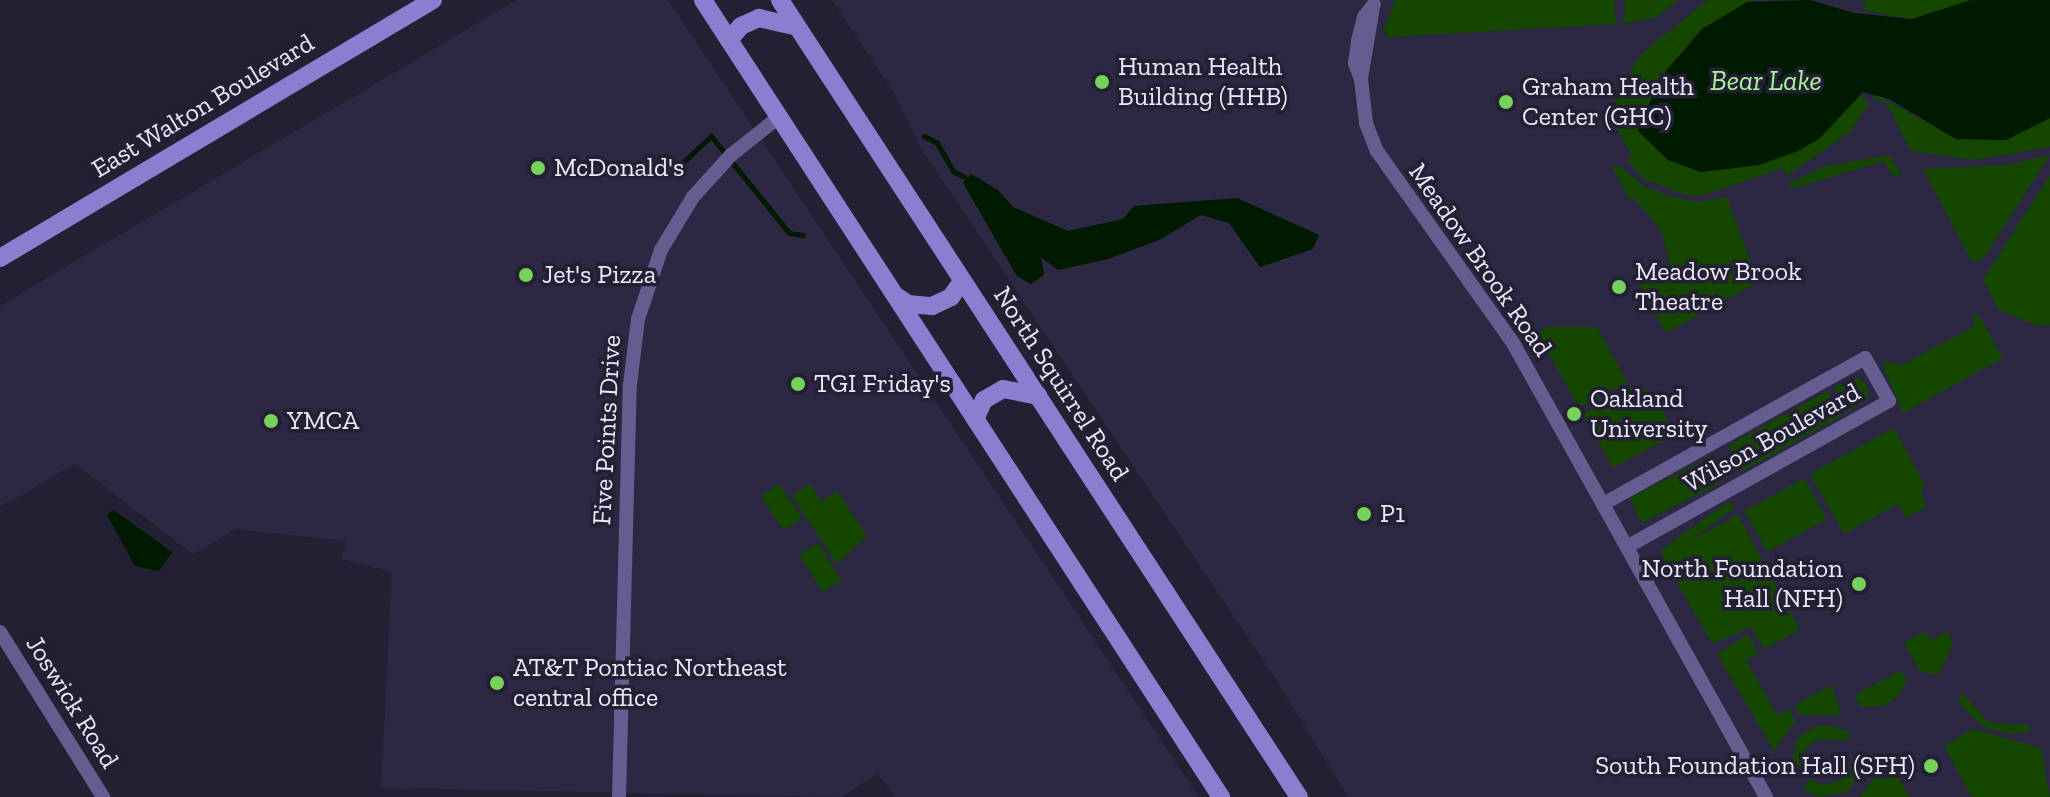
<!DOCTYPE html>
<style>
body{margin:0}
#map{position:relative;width:2050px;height:797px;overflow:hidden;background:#232034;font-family:"Zilla Slab",serif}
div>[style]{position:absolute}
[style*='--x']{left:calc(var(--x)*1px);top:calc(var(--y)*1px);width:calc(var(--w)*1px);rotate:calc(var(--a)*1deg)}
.built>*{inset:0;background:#2c2742}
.green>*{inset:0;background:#144600;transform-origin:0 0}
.water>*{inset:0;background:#001a00}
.stream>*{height:5px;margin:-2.5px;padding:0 2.5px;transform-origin:2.5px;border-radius:2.5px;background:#001a00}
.minor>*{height:14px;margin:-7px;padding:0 7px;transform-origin:7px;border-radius:7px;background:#655d90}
.secondary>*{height:18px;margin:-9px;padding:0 9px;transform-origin:9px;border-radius:9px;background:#8b7dcf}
.dots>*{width:22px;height:22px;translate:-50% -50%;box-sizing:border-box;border:4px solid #232034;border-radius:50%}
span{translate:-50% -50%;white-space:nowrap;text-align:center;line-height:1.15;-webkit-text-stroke:7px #232034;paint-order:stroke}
.poi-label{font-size:26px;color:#eceaf9}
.left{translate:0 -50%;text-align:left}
.right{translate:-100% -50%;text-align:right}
.street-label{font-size:26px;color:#eceaf9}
.water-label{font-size:28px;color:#a9f694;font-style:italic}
</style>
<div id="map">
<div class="built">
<i style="clip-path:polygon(517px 0,668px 0,1199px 797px,895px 797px,878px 773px,841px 797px,381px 788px,392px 572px,341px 559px,346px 541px,236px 529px,193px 554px,75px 464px,0 507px,0 306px)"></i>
<i style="clip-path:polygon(832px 0,2050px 0,2050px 797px,1348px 797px,1277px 681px,921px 148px,894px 93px)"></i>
</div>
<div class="green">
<i style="clip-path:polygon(1395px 0,1614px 0,1616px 24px,1389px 37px,1384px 31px)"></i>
<i style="clip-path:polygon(1626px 0,1678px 0,1657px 17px,1623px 24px)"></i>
<i style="clip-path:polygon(1708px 0,1756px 0,1702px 29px,1661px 78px,1638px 127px,1668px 160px,1701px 172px,1759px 165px,1819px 139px,1860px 93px,1869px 104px,1850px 132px,1786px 176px,1783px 168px,1701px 196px,1686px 195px,1644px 179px,1627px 160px,1632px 156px,1611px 117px,1605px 117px,1640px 55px)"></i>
<i style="clip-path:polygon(1866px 0,1971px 0,1912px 19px,1863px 10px)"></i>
<i style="clip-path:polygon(1872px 92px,1956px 139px,2006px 140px,2050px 118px,2050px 147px,1973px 160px,1911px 151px,1885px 101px,1875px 100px)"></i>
<i style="clip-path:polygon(2050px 155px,1986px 254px,1981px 261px,1971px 260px,1923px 169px,2007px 165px)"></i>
<i style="clip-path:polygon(1883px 156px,1891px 157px,1901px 175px,1894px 178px,1884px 161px,1791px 189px,1789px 184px,1823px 167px)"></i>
<i style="clip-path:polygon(1612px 167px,1621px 167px,1645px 187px,1671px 197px,1699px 202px,1727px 197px,1758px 282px,1666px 333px,1639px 285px,1673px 275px,1661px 230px,1634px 198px,1630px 201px)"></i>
<i style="clip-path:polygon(2050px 175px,2050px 325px,2038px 326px,1999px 310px,1983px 280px)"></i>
<i style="clip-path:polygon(1972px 313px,1980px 317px,2003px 358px,1903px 413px,1884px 369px,1885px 361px,1902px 365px,1975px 326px)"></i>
<i style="clip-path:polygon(1548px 327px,1597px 327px,1627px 382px,1579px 408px,1537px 333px)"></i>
<i style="clip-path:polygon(1858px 378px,1866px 384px,1869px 396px,1848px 412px,1834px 387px)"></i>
<i style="clip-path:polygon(1635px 385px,1651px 390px,1675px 434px,1613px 468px,1583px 414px)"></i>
<i style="left:1827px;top:391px;width:29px;height:113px;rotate:61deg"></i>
<i style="clip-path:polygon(1894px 428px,1926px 487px,1921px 490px,1926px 507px,1906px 518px,1898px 504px,1844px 534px,1810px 474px)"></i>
<i style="left:1706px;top:459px;width:28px;height:86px;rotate:63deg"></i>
<i style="left:1804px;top:478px;width:47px;height:68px;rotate:61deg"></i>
<i style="left:779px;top:484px;width:41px;height:22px;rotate:56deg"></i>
<i style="clip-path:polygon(810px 484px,821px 501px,837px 491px,867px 536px,837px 564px,792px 496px)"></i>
<i style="left:1729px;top:501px;width:9px;height:85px;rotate:54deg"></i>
<i style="clip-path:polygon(1738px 515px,1800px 630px,1764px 649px,1751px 627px,1712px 644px,1662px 556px)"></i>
<i style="left:818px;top:543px;width:44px;height:22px;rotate:58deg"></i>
<i style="clip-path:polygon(1925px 631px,1931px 640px,1947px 631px,1953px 644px,1938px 675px,1920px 671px,1904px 643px)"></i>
<i style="clip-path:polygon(1748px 634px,1758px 653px,1746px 660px,1777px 715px,1789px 709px,1795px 721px,1774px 751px,1717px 654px)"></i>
<i style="clip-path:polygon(1901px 670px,1907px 681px,1897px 697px,1884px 706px,1861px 707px,1854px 695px)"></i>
<i style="clip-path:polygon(1831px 685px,1842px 715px,1800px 715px,1795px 705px)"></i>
<i style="clip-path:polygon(1963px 694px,1990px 723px,2029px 725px,2031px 731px,2010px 734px,1984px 727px,1961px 706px,1958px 698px)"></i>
<i style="clip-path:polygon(1828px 725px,1848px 731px,1850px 740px,1815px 740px,1805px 750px,1803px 765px,1791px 767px,1797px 739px,1814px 727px)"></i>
<i style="clip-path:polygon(1972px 729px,2041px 748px,2050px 797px,1972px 797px,1944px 746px)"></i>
<i style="clip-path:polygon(1856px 754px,1864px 759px,1863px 769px,1847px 792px,1817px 797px,1803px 789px,1809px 779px,1824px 785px,1842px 780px)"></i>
<i style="clip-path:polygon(1896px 773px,1910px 797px,1860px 797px,1875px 776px,1882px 780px)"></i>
</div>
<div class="water">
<i style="clip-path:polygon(1810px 0,1854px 13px,1912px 19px,1971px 0,2050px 0,2050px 118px,2006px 140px,1956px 139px,1889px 99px,1863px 92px,1819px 139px,1798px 151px,1759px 165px,1701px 172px,1668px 160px,1638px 131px,1660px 78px,1702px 29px,1747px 2px)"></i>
<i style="clip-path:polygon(971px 174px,998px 190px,1013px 207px,1068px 231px,1123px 219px,1134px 206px,1237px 198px,1319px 235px,1313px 249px,1260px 267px,1229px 223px,1201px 215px,1159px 240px,1108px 259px,1058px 270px,1041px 257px,1044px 275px,1031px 284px,1017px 276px,963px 183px)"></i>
<i style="clip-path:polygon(113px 510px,172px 552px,159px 571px,135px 566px,107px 515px)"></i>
</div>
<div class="stream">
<i style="--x:924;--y:136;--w:15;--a:28"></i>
<i style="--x:937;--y:143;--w:32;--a:60"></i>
<i style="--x:953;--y:171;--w:13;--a:27"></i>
<i style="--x:677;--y:168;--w:47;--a:-43.3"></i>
<i style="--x:711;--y:136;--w:124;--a:51.2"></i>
<i style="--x:789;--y:233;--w:14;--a:8"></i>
</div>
<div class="minor">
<i style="--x:1373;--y:7;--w:73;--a:99.5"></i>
<i style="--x:1361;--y:79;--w:44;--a:83.5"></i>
<i style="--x:1366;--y:123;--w:30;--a:69"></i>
<i style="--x:1377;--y:151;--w:235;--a:54.7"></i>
<i style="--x:1513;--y:343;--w:520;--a:60.87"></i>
<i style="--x:1361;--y:79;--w:17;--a:-111"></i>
<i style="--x:1355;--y:63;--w:22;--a:-82"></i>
<i style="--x:1358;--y:41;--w:25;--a:-76"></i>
<i style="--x:1364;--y:17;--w:16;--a:-52"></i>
<i style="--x:1603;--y:504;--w:300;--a:-29.1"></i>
<i style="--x:1865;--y:358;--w:49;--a:60.8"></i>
<i style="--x:1889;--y:401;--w:300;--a:150.9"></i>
<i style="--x:0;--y:632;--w:195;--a:58"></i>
<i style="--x:619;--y:797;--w:412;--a:-88.5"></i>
<i style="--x:630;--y:385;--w:66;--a:-83.1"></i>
<i style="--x:638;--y:319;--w:73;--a:-71.6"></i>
<i style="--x:661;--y:250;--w:62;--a:-58.9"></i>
<i style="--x:693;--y:197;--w:57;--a:-47.9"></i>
<i style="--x:731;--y:155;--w:61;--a:-38.4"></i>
</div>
<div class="secondary">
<i style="--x:703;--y:0;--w:951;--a:56.98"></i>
<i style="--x:780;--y:0;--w:951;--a:56.93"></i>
<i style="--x:729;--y:40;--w:18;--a:-49"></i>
<i style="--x:741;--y:26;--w:20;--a:-24"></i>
<i style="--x:759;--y:18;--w:39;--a:13"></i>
<i style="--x:0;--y:258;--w:504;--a:-30.79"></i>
<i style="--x:898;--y:297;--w:12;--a:35"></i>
<i style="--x:908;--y:304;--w:24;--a:5"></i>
<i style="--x:932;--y:306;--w:21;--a:-25"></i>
<i style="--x:951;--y:297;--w:19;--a:-55"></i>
<i style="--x:975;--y:419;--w:21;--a:-65"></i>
<i style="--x:984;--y:400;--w:22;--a:-30"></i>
<i style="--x:1003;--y:389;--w:36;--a:11"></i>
</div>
<div class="dots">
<i style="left:1102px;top:82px;background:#76d25a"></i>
<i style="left:1506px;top:102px;background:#76d25a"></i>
<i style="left:538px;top:168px;background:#76d25a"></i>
<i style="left:526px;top:275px;background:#76d25a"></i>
<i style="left:1619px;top:287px;background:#76d25a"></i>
<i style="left:798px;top:384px;background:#76d25a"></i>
<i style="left:1574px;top:414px;background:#76d25a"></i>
<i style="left:271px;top:421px;background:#76d25a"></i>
<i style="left:1364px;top:514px;background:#76d25a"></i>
<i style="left:1859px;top:584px;background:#76d25a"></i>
<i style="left:497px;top:683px;background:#76d25a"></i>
<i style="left:1931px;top:766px;background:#76d25a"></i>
</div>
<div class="poi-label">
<span class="left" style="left:1118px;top:82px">Human Health<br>Building (HHB)</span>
<span class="left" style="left:1522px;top:102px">Graham Health<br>Center (GHC)</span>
<span class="left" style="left:554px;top:168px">McDonald's</span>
<span class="left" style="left:1635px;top:287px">Meadow Brook<br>Theatre</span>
<span class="left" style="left:542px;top:275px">Jet's Pizza</span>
<span class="left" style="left:814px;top:384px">TGI Friday's</span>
<span class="left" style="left:1590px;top:414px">Oakland<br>University</span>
<span class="left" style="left:287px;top:421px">YMCA</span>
<span class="left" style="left:1380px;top:514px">P1</span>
<span class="right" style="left:1843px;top:584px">North Foundation<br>Hall (NFH)</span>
<span class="left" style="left:513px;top:683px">AT&amp;T Pontiac Northeast<br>central office</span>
<span class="right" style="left:1915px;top:766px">South Foundation Hall (SFH)</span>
</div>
<div class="street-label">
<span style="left:203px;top:106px;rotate:-31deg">East Walton Boulevard</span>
<span style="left:1480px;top:260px;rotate:55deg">Meadow Brook Road</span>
<span style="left:1061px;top:384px;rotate:57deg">North Squirrel Road</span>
<span style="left:607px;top:430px;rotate:-87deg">Five Points Drive</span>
<span style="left:1772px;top:438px;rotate:-29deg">Wilson Boulevard</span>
<span style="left:72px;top:702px;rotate:58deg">Joswick Road</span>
</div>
<div class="water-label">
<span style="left:1766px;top:81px">Bear Lake</span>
</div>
</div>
